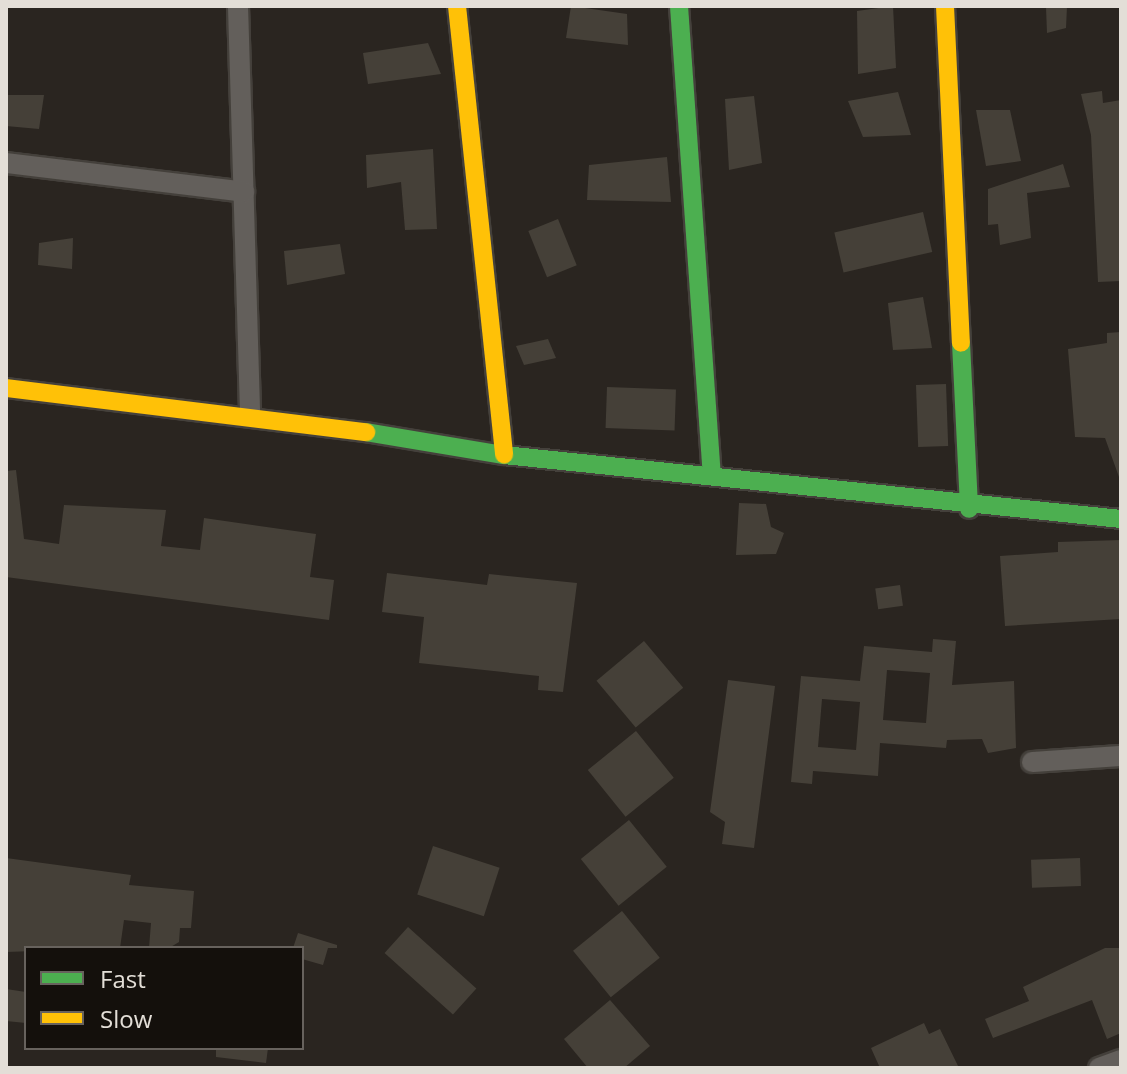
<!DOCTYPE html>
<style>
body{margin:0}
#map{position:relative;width:1127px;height:1074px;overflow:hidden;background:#2a2520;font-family:"Open Sans",sans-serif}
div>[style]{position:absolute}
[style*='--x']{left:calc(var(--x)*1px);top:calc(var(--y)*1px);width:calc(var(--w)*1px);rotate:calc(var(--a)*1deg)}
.building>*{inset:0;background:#454038;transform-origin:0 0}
.roads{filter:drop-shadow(2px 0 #44403b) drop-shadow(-2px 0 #44403b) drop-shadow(0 2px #44403b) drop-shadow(0 -2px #44403b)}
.street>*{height:20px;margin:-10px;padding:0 10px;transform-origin:10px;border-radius:10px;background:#635f5b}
.fast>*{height:18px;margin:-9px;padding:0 9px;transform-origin:9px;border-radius:9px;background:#4caf50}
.slow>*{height:18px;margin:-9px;padding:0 9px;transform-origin:9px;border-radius:9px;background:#ffc107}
span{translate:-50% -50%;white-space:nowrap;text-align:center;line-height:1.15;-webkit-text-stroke:7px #14100c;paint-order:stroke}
.frame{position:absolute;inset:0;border:8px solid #e3ded7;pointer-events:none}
.legend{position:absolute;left:24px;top:946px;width:280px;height:104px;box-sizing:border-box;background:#14100c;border:2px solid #67625d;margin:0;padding:10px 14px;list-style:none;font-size:24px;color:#e3ded7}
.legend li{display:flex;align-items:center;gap:16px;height:40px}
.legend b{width:40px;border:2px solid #67625d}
</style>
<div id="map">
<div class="building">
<i style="clip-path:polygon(571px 6px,627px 14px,628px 45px,566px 38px)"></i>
<i style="clip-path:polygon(893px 6px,896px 68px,858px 74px,857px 11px)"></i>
<i style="clip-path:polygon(1067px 6px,1066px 28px,1047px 33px,1046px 7px)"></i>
<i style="clip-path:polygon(428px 43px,441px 74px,368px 84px,363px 53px)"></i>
<i style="clip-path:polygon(1102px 91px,1103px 103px,1121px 100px,1121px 281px,1098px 282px,1091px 135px,1081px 94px)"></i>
<i style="clip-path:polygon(898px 92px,911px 135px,863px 137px,848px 101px)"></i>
<i style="clip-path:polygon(6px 95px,44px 95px,39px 129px,6px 126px)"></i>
<i style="clip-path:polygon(754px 96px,762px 163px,729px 170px,725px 99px)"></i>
<i style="clip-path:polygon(976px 110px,1010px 110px,1021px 161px,986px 166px)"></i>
<i style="clip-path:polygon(433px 149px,437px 229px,405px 230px,401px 182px,367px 188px,366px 155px)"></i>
<i style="clip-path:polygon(667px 157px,671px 202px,587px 200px,589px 165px)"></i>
<i style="clip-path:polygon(1063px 164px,1070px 187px,1027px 193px,1031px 238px,1000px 245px,998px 224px,988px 225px,988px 189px)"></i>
<i style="left:923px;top:212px;width:41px;height:91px;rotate:77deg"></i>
<i style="left:558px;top:219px;width:50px;height:32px;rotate:68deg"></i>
<i style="clip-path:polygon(73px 238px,72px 269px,38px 265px,39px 243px)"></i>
<i style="clip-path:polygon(340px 244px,345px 274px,287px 285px,284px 251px)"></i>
<i style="clip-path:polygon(923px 297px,932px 348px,893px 350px,888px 303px)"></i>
<i style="clip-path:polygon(1121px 332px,1121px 477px,1119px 477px,1105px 438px,1075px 437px,1068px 349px,1107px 343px,1107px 333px)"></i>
<i style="clip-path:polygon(548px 339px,556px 358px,524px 365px,516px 346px)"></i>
<i style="left:946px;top:384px;width:62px;height:30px;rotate:88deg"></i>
<i style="left:607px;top:387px;width:69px;height:41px;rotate:2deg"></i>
<i style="clip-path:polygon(16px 470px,24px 539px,59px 544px,64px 505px,166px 510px,161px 546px,200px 550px,204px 518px,316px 534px,310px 577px,334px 580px,329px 620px,6px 577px,6px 471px)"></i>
<i style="clip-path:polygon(739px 503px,766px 504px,771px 527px,784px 533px,776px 554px,736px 555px)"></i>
<i style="clip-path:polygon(1121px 540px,1121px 619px,1005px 626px,1000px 556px,1058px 552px,1058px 542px)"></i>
<i style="clip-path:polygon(387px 573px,487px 585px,489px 574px,577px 583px,563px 692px,538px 690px,539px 676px,419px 663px,424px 617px,382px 612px)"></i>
<i style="left:900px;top:585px;width:21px;height:25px;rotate:82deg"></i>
<i style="clip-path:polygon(evenodd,933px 639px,956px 641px,952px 685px,1014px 681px,1016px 748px,988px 753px,982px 739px,947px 740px,946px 748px,880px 743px,878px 776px,813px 771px,812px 784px,791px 782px,801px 676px,860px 681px,864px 646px,932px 652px,933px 639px,887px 670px,930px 673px,926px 723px,883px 720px,887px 670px,933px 639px,822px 699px,860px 702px,856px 750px,818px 747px,822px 699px)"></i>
<i style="left:644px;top:641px;width:61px;height:62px;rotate:50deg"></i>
<i style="clip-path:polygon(728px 680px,775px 686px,754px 848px,722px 844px,725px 822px,710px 812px)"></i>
<i style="left:636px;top:731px;width:60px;height:62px;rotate:51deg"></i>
<i style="left:629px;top:820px;width:60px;height:62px;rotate:51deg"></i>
<i style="left:433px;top:846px;width:70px;height:51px;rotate:18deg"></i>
<i style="clip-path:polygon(6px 858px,131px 875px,129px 885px,194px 891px,191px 928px,180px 928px,179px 942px,169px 948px,149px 948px,151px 923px,124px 920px,120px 948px,6px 952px)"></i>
<i style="left:1080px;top:858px;width:28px;height:49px;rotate:88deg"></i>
<i style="left:622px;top:911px;width:60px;height:63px;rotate:51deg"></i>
<i style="left:408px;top:927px;width:92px;height:35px;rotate:42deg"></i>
<i style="clip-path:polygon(298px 933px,337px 945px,337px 948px,328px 948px,323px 965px,302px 959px,302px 948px,293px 948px)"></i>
<i style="clip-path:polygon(1105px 948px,1121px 948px,1121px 1033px,1107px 1039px,1092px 1000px,993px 1038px,985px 1019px,1029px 1001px,1023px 987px)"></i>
<i style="clip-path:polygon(6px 989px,26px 992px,26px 1023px,6px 1021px)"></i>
<i style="clip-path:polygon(610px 1000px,650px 1046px,624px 1068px,588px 1068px,564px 1039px)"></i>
<i style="clip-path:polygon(924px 1023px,929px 1034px,940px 1029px,959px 1068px,880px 1068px,871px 1048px)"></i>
<i style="clip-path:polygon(216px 1048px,268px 1048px,266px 1063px,216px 1057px)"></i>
</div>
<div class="roads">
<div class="street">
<i style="--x:238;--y:6;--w:408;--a:88.3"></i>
<i style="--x:6;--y:163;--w:240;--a:6.9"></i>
<i style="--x:1032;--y:762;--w:89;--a:-3.9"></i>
<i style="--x:1099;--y:1068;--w:23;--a:-20"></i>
</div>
<div class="fast">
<i style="--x:679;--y:6;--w:468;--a:86"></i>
<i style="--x:961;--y:343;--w:166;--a:87.2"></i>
<i style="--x:366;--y:432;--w:140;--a:9.5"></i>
<i style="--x:504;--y:455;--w:620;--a:5.92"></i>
</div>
<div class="slow">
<i style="--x:457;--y:6;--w:451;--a:84"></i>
<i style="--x:945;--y:6;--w:337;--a:87.3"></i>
<i style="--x:6;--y:388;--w:363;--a:7"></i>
</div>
</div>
<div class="frame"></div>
<ul class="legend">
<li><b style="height:10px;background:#4caf50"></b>Fast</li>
<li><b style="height:10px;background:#ffc107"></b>Slow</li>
</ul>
</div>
